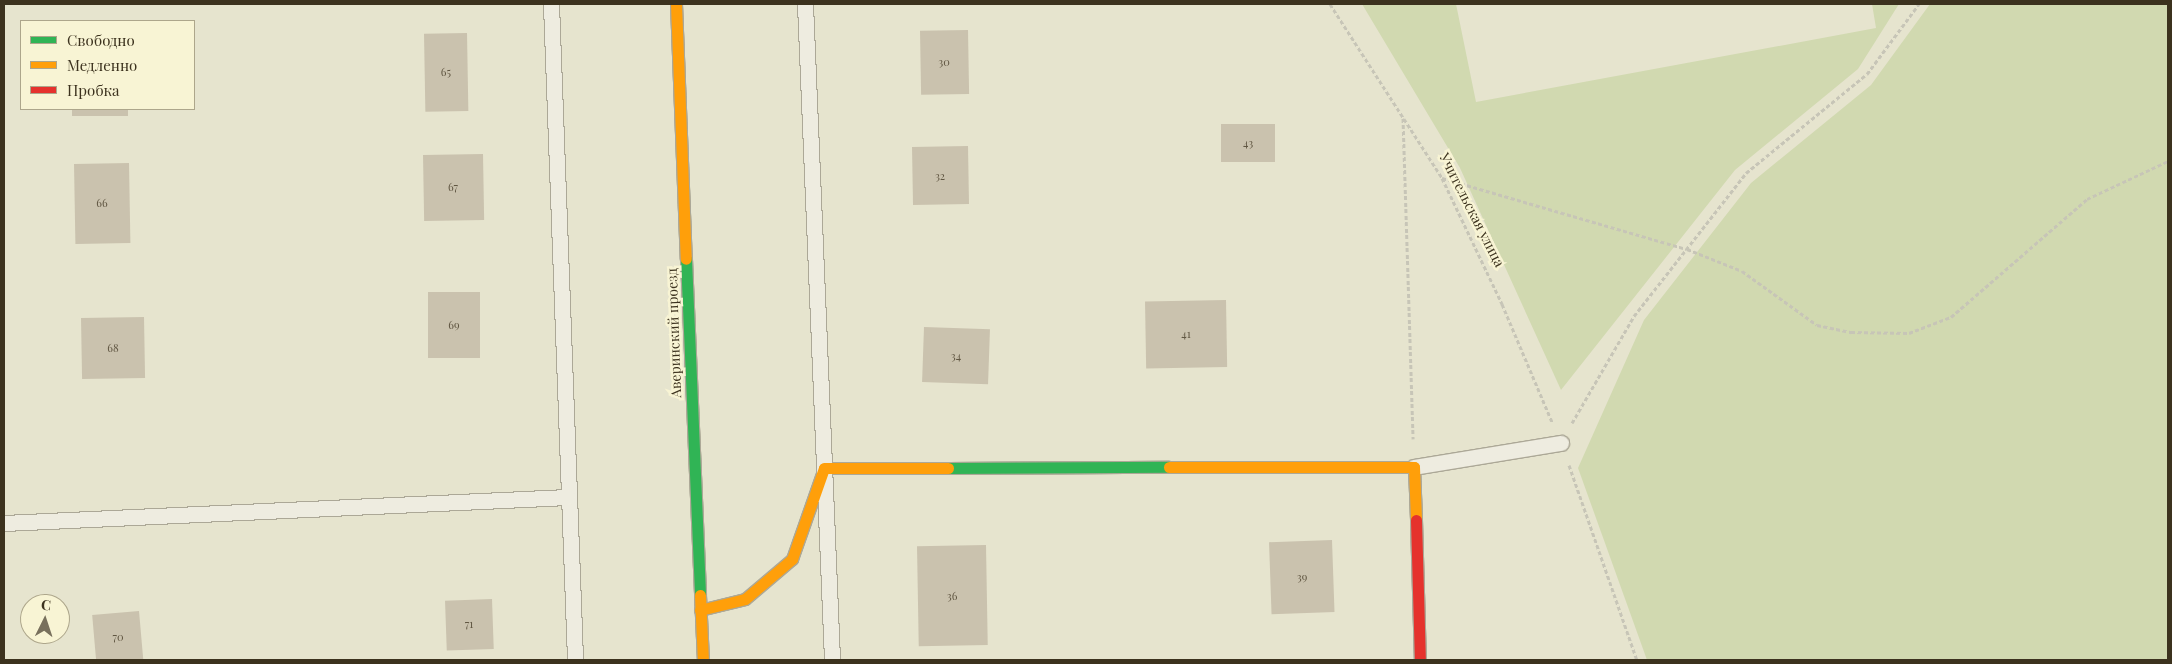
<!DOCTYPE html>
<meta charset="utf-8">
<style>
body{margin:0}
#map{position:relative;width:2172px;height:664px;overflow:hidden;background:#e6e4ce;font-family:"Playfair Display",serif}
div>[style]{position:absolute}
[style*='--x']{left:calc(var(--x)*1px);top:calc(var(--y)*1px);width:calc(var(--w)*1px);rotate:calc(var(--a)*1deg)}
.green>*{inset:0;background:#d1d9b0}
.building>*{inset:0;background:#cac2ae;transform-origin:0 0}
.path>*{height:3px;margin-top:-1.5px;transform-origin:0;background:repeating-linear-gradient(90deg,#c7c5b7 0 4px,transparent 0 6.5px)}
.roads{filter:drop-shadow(1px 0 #aca897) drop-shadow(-1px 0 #aca897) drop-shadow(0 1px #aca897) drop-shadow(0 -1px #aca897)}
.lane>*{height:15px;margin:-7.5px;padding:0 7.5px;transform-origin:7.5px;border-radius:7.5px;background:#eeece0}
.fast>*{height:11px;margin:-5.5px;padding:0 5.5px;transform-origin:5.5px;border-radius:5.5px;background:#30b455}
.slow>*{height:11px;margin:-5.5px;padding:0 5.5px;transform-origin:5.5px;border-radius:5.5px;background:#ff9f0a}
.jam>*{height:11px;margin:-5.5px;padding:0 5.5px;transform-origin:5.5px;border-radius:5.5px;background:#e5322d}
span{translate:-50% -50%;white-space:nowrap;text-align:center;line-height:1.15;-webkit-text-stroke:5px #f8f4d4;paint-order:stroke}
.number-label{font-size:11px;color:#605642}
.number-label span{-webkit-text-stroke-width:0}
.street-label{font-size:14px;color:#3c321e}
.frame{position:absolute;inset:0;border:5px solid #3c321e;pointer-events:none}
.legend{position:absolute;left:20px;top:20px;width:175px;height:90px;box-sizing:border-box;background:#f8f4d4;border:1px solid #ada68b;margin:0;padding:6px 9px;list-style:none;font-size:15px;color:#3c321e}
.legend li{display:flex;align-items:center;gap:10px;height:25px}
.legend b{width:25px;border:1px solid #ada68b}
.north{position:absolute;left:20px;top:594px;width:50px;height:50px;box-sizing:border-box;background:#f8f4d4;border:1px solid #ada68b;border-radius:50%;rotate:4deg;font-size:14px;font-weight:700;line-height:20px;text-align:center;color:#3c321e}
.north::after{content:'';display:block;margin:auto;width:18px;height:22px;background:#78705c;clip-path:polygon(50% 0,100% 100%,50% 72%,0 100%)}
</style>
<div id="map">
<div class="green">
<i style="clip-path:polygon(1362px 4px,1456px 4px,1476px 102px,1876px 28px,1872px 4px,1899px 4px,1858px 69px,1735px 170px,1561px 390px,1460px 168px)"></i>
<i style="clip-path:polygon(1930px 4px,2168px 4px,2168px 660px,1647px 660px,1578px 468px,1644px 320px,1751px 183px,1871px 85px)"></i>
</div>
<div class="building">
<i style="left:968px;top:30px;width:64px;height:48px;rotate:89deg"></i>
<i style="left:467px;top:33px;width:78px;height:43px;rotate:89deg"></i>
<i style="left:72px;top:109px;width:56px;height:7px"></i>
<i style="left:1275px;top:124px;width:38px;height:54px;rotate:90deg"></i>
<i style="left:968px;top:146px;width:58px;height:56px;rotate:89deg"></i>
<i style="left:483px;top:154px;width:66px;height:60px;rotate:89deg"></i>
<i style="left:129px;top:163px;width:80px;height:55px;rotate:89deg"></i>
<i style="left:428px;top:292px;width:52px;height:66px"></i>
<i style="left:1226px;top:300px;width:67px;height:81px;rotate:89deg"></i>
<i style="left:144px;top:317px;width:61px;height:63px;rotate:89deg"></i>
<i style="left:924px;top:327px;width:66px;height:55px;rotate:2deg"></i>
<i style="left:1332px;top:540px;width:72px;height:63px;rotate:88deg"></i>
<i style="left:986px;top:545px;width:100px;height:69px;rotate:89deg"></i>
<i style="left:492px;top:599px;width:50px;height:47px;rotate:88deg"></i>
<i style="left:139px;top:611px;width:49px;height:47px;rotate:85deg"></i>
</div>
<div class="path">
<i style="--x:1330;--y:4;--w:207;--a:57.2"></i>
<i style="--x:1442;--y:178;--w:140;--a:64.5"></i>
<i style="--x:1502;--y:304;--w:128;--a:67"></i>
<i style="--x:1403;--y:118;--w:321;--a:88.2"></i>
<i style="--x:1442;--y:178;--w:255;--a:16.2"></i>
<i style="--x:1687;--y:249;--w:59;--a:21.8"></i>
<i style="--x:1742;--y:271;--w:92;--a:35.8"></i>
<i style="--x:1817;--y:325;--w:35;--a:12"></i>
<i style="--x:1851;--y:332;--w:58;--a:1"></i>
<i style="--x:1909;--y:333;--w:45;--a:-20.9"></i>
<i style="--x:1951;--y:317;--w:180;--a:-40.9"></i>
<i style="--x:2087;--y:199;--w:89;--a:-25.1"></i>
<i style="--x:1572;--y:423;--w:124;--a:-59.9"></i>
<i style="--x:1634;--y:316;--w:182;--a:-51.9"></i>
<i style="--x:1746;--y:173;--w:156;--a:-39.3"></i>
<i style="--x:1867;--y:74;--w:87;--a:-53.4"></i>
<i style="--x:1569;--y:465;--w:207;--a:70.8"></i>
</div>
<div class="roads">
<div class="lane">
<i style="--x:551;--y:4;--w:656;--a:87.9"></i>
<i style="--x:805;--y:4;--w:657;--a:87.64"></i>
<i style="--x:1414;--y:467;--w:149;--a:-9.3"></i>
<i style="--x:4;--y:523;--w:564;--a:-2.64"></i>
</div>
<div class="fast">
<i style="--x:686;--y:259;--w:336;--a:87.6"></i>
<i style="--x:948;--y:468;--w:221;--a:-0.3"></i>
</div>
<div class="slow">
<i style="--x:676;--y:4;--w:255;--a:87.8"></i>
<i style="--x:1169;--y:467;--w:245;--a:0"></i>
<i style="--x:1414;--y:467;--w:53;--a:87.8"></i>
<i style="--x:700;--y:595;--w:65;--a:87.4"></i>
<i style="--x:700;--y:610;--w:46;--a:-13.7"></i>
<i style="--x:745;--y:599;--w:62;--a:-40.4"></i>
<i style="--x:792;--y:559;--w:96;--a:-70.6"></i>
<i style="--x:824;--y:468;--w:124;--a:0"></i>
</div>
<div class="jam">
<i style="--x:1416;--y:520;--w:140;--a:88.4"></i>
</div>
</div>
<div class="number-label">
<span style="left:944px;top:62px">30</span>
<span style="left:446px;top:72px">65</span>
<span style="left:1248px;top:143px">43</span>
<span style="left:940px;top:176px">32</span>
<span style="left:453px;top:187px">67</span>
<span style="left:102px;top:203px">66</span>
<span style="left:454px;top:325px">69</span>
<span style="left:1186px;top:334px">41</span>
<span style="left:113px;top:348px">68</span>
<span style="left:956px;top:356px">34</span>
<span style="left:1302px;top:577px">39</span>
<span style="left:952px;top:596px">36</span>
<span style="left:469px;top:624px">71</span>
<span style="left:118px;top:637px">70</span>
</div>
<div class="street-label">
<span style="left:1472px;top:210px;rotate:63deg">Учительская улица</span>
<span style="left:674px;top:333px;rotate:-92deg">Аверинский проезд</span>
</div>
<div class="frame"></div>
<ul class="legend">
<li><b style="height:6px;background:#30b455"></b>Свободно</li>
<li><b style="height:6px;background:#ff9f0a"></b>Медленно</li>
<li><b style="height:6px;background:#e5322d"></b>Пробка</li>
</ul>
<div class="north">С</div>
</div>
